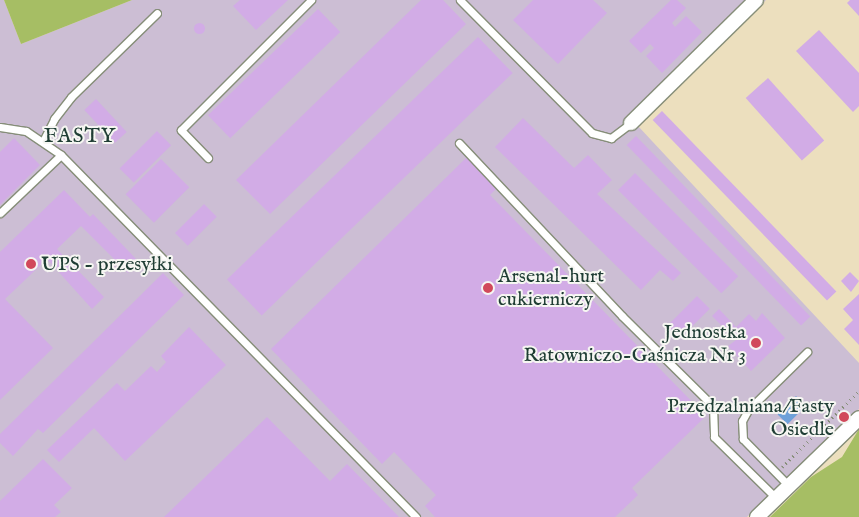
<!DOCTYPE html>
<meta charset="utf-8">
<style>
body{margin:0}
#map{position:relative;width:859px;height:517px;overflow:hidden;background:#ecdfbe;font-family:"IM FELL English",serif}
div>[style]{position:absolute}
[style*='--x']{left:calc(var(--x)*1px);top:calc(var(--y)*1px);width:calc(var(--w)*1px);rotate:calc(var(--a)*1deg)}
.industrial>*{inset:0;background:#ccbed4}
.green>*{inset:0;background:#a6be64}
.water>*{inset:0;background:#6ea1d9;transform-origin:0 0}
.building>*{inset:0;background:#d2ace6;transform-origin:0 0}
.round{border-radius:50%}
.path>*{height:2.5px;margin-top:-1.25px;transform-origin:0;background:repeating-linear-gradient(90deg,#868e79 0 1px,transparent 0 5px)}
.roads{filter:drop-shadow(1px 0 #868e79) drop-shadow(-1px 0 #868e79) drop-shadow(0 1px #868e79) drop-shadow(0 -1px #868e79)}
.lane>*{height:7px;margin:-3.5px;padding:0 3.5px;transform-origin:3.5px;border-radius:3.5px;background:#fff}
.street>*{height:14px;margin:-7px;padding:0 7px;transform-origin:7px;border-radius:7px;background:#fff}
.dots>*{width:14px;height:14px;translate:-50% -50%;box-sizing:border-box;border:2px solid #f6f6f2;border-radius:50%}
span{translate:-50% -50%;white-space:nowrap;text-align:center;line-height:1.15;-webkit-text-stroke:4px #f6f6f2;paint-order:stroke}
.poi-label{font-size:20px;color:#1f3d34}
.left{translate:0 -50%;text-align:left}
.right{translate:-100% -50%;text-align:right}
.neighbourhood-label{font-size:21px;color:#1f3d34;letter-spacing:1px}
</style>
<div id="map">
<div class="industrial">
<i style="clip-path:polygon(0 0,4px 0,21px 44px,132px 0,766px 0,638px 126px,859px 363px,859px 409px,747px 517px,0 517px)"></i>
</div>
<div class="green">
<i style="clip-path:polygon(4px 0,132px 0,21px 44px)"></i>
<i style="clip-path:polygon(859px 429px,859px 517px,770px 517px,811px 477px,842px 457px)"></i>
</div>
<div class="water">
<i style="left:796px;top:396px;width:14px;height:26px;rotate:45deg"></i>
</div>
<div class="building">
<i style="clip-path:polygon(240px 0,288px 0,256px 30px,233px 6px)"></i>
<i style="clip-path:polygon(421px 0,443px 0,466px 24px,270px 214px,236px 180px)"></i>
<i style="clip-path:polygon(533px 0,593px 0,607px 13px,558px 64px,513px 20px)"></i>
<i style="clip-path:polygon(671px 0,677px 0,686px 8px,672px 23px,675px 27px,686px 16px,702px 32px,662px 73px,646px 56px,654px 48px,650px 44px,641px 53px,629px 41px)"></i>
<i style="clip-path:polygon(850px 0,859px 0,859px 16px,847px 3px)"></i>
<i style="left:318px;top:9px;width:32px;height:153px;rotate:46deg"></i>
<i class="round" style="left:193.5px;top:22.5px;width:11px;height:11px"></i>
<i style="clip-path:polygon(819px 30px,859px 73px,859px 106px,853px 112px,796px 51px)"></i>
<i style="left:478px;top:37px;width:50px;height:349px;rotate:46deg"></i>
<i style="left:768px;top:78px;width:84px;height:30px;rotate:48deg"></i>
<i style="left:96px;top:99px;width:45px;height:16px;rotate:47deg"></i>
<i style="left:662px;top:111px;width:251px;height:13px;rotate:46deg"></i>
<i style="clip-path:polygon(523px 118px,574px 168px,588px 155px,612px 180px,597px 194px,681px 273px,673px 281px,660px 270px,641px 290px,495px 147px)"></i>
<i style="left:157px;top:131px;width:20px;height:53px;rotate:45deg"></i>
<i style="left:636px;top:136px;width:251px;height:13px;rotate:46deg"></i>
<i style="clip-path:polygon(14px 138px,40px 165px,0 205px,0 152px)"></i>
<i style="clip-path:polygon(467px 157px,498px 187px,490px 195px,706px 416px,632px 488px,638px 495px,615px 517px,435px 517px,425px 506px,436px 495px,394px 452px,382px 464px,271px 349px)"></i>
<i style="left:161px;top:159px;width:40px;height:50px;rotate:45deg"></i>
<i style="left:635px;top:173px;width:146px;height:24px;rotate:45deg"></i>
<i style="clip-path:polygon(64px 190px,90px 217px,93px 214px,139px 262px,128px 273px,81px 226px,57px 249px,104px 297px,92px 309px,47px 259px,5px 299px,53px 348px,0 400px,0 252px)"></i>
<i style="left:204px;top:204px;width:18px;height:41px;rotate:45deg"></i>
<i style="clip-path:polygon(850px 272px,859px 281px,851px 292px,841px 281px)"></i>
<i style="clip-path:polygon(163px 273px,184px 295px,43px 433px,38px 429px,13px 456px,0 443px,0 434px)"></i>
<i style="clip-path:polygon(859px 294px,859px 345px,844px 329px,853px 320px,843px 309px)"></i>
<i style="left:697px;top:296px;width:18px;height:43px;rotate:45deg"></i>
<i style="clip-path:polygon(719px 309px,736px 327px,749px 314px,756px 321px,762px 313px,785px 338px,751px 371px,728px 346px,736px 340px,712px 316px)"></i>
<i style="clip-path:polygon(189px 327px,226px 365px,125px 461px,94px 428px,59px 462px,47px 450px,117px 383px,125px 391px,151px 366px,157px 372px,166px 362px,161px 356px)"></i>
<i style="clip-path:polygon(267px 417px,330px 481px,347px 464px,399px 517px,164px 517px)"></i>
<i style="clip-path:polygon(43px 459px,72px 488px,54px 505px,61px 512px,55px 517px,0 517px,0 501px)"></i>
</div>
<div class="path">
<i style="--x:782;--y:467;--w:108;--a:-44.6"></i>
</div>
<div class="roads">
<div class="lane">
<i style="--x:460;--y:0;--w:187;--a:45.2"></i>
<i style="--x:592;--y:133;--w:20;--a:15"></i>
<i style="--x:611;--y:138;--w:25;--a:-37"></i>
<i style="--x:0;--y:127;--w:26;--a:9"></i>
<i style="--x:26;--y:131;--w:42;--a:34.4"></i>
<i style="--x:61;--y:155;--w:507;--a:45.56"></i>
<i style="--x:43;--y:141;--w:25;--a:-63"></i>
<i style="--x:54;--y:119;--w:28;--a:-52"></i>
<i style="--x:71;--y:97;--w:120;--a:-44.3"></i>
<i style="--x:459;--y:143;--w:238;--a:46.7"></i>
<i style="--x:622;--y:316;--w:128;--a:44.7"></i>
<i style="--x:713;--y:406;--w:31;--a:88"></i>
<i style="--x:714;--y:437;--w:87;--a:44.5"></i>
<i style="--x:208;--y:158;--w:39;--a:-134"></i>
<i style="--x:181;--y:130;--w:184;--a:-45"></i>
<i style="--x:0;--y:213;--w:84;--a:-43.6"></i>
<i style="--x:789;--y:486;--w:66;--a:-134.4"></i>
<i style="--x:743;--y:439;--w:18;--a:-93"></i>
<i style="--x:742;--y:421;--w:13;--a:-61"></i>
<i style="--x:748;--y:410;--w:83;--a:-44.5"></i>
</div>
<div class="street">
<i style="--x:631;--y:123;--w:175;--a:-44.5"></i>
<i style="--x:757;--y:517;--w:142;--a:-44.1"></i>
</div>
</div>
<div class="dots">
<i style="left:31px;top:264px;background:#d1495b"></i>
<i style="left:488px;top:288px;background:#d1495b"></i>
<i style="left:756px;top:343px;background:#d1495b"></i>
<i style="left:844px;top:417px;background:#d1495b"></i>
</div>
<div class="poi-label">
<span class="left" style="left:41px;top:264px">UPS - przesyłki</span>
<span class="left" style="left:498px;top:288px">Arsenal-hurt<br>cukierniczy</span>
<span class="right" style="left:746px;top:344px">Jednostka<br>Ratowniczo-Gaśnicza Nr 3</span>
<span class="right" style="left:834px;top:418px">Przędzalniana/Fasty<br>Osiedle</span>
</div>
<div class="neighbourhood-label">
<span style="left:80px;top:137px">FASTY</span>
</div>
</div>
